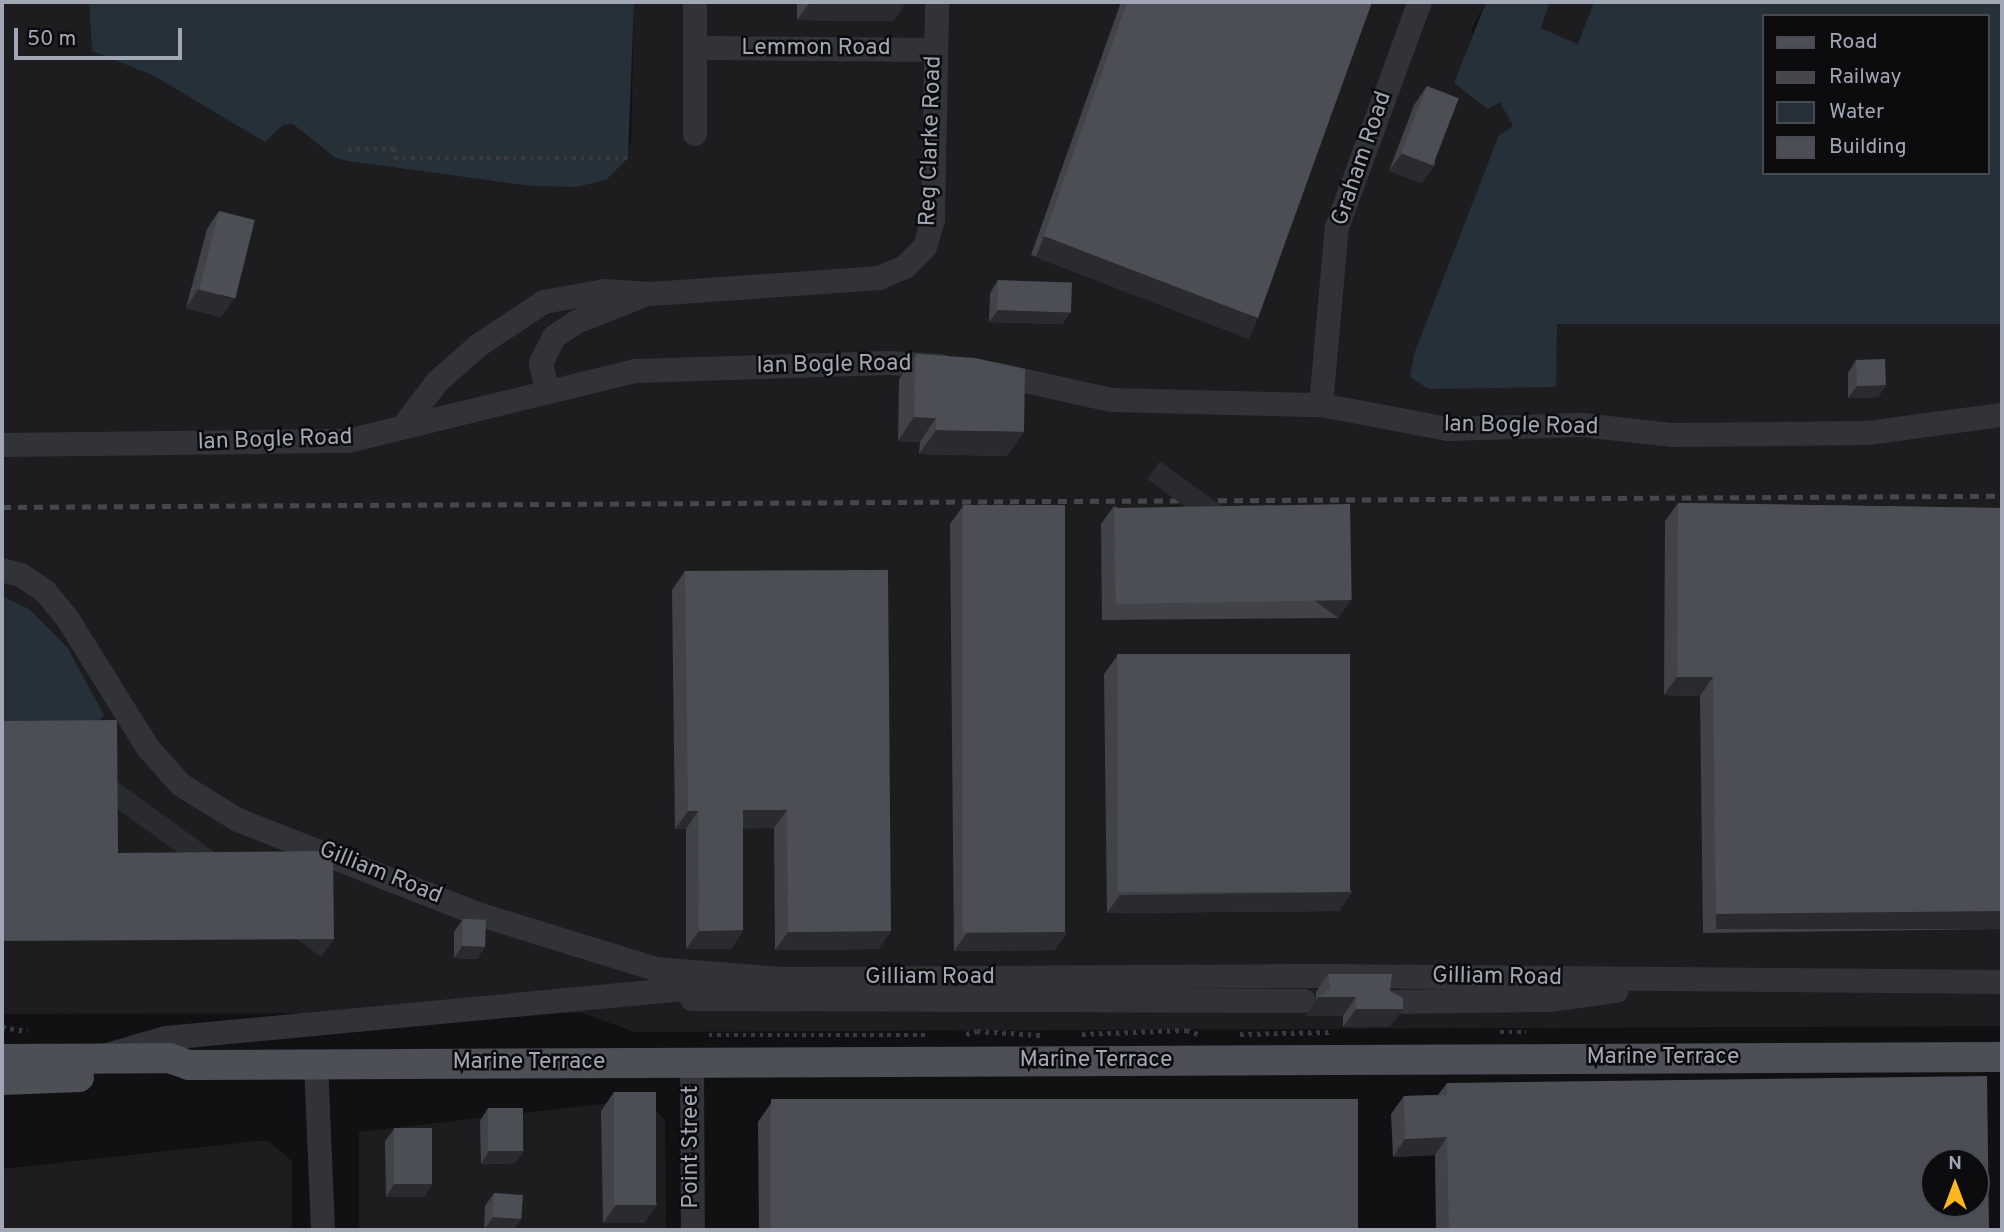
<!DOCTYPE html>
<style>
body{margin:0}
#map{position:relative;width:2004px;height:1232px;overflow:hidden;background:#111113;font-family:Overpass,sans-serif}
div>[style]{position:absolute}
[style*='--x']{left:calc(var(--x)*1px);top:calc(var(--y)*1px);width:calc(var(--w)*1px);rotate:calc(var(--a)*1deg)}
.built>*{inset:0;background:#1d1d20}
.water>*{inset:0;background:#263038}
.path>*{height:4.5px;margin-top:-2.25px;transform-origin:0;background:repeating-linear-gradient(90deg,#383a3f 0 3.5px,transparent 0 8.5px)}
.minor>*{height:24px;margin:-12px;padding:0 12px;transform-origin:12px;border-radius:12px;background:#323338}
.major>*{height:30px;margin:-15px;padding:0 15px;transform-origin:15px;border-radius:15px;background:#4d4f57}
.rail>*{height:5px;margin-top:-2.5px;transform-origin:0;background:repeating-linear-gradient(90deg,#45474d 0 9px,transparent 0 16px)}
.wall>*{inset:0;background:#414349}
.shaded-wall>*{inset:0;background:#2a2b2f;transform-origin:0 0}
.building>*{inset:0;background:#4c4e55;transform-origin:0 0}
span{translate:-50% -50%;white-space:nowrap;text-align:center;line-height:1.15;-webkit-text-stroke:5px #0c0c0e;paint-order:stroke}
.street-label{font-size:23px;color:#a1a7b5}
.frame{position:absolute;inset:0;border:4px solid #a1a7b5;pointer-events:none}
.legend{position:absolute;left:1762px;top:14px;width:228px;height:161px;box-sizing:border-box;background:#0c0c0e;border:2px solid #484a51;margin:0;padding:9px 12px;list-style:none;font-size:21px;color:#a1a7b5}
.legend li{display:flex;align-items:center;gap:14px;height:35px}
.legend b{width:35px;border:2px solid #484a51}
.north{position:absolute;left:1920px;top:1148px;width:70px;height:70px;box-sizing:border-box;background:#0c0c0e;border:2px solid #484a51;border-radius:50%;rotate:0deg;font-size:19px;font-weight:700;line-height:28px;text-align:center;color:#a1a7b5}
.north::after{content:'';display:block;margin:auto;width:24px;height:32px;background:#ffb71d;clip-path:polygon(50% 0,100% 100%,50% 72%,0 100%)}
.scale{position:absolute;left:14px;top:28px;width:168px;height:32px;box-sizing:border-box;border:4px solid #a1a7b5;border-top:0;padding-left:9px;font-size:21px;line-height:24px;white-space:nowrap;color:#a1a7b5;-webkit-text-stroke:5px #0c0c0e;paint-order:stroke}
</style>
<div id="map">
<div class="built">
<i style="clip-path:polygon(2px 2px,89px 2px,92px 51px,154px 76px,265px 142px,283px 125px,293px 124px,334px 157px,347px 161px,531px 186px,576px 187px,631px 144px,634px 2px,1486px 2px,1471px 30px,1513px 126px,1499px 135px,1494px 153px,1557px 324px,2002px 324px,2002px 1026px,634px 1032px,583px 1013px,2px 1014px)"></i>
<i style="clip-path:polygon(1550px 2px,1594px 2px,1579px 44px,1541px 28px)"></i>
<i style="clip-path:polygon(645px 1099px,665px 1120px,666px 1230px,359px 1230px,359px 1132px)"></i>
<i style="clip-path:polygon(267px 1140px,292px 1161px,292px 1230px,2px 1230px,2px 1169px)"></i>
</div>
<div class="water">
<i style="clip-path:polygon(89px 2px,634px 2px,628px 158px,606px 180px,576px 187px,531px 186px,347px 161px,334px 157px,293px 124px,283px 125px,265px 142px,154px 76px,92px 51px)"></i>
<i style="clip-path:polygon(evenodd,1486px 2px,1550px 2px,1541px 28px,1578px 44px,1594px 2px,2002px 2px,2002px 324px,1557px 324px,1556px 387px,1429px 389px,1410px 377px,1414px 354px,1499px 135px,1513px 126px,1500px 102px,1488px 109px,1454px 83px,1486px 2px,1764px 16px,1988px 16px,1988px 173px,1764px 173px,1764px 16px)"></i>
<i style="clip-path:polygon(2px 596px,29px 609px,67px 647px,104px 715px,86px 733px,2px 731px)"></i>
</div>
<div class="path">
<i style="--x:348;--y:149;--w:46;--a:-1.2"></i>
<i style="--x:394;--y:148;--w:10;--a:90"></i>
<i style="--x:394;--y:158;--w:234;--a:0"></i>
<i style="--x:2;--y:1027;--w:26;--a:9"></i>
<i style="--x:1500;--y:1032;--w:26;--a:0"></i>
<i style="--x:966;--y:1034;--w:11;--a:-15"></i>
<i style="--x:977;--y:1031;--w:63;--a:3.6"></i>
<i style="--x:1082;--y:1034;--w:104;--a:-2.2"></i>
<i style="--x:1186;--y:1030;--w:13;--a:18"></i>
<i style="--x:1240;--y:1034;--w:89;--a:-1.3"></i>
<i style="--x:709;--y:1035;--w:218;--a:0"></i>
</div>
<div class="minor">
<i style="--x:695;--y:48;--w:241;--a:0.5"></i>
<i style="--x:695;--y:134;--w:132;--a:-90"></i>
<i style="--x:994;--y:374;--w:120;--a:12.5"></i>
<i style="--x:1111;--y:400;--w:210;--a:1.4"></i>
<i style="--x:1321;--y:405;--w:129;--a:10.7"></i>
<i style="--x:1448;--y:429;--w:134;--a:-1.7"></i>
<i style="--x:1582;--y:425;--w:92;--a:6.3"></i>
<i style="--x:1673;--y:435;--w:195;--a:-0.6"></i>
<i style="--x:1868;--y:433;--w:135;--a:-7.7"></i>
<i style="--x:547;--y:391;--w:29;--a:-102"></i>
<i style="--x:541;--y:363;--w:29;--a:-63"></i>
<i style="--x:554;--y:337;--w:27;--a:-34"></i>
<i style="--x:576;--y:322;--w:69;--a:-21.3"></i>
<i style="--x:1321;--y:405;--w:179;--a:-84.9"></i>
<i style="--x:1337;--y:227;--w:240;--a:-69.8"></i>
<i style="--x:402;--y:428;--w:58;--a:-52.7"></i>
<i style="--x:437;--y:382;--w:56;--a:-41.4"></i>
<i style="--x:479;--y:345;--w:78;--a:-33.5"></i>
<i style="--x:544;--y:302;--w:62;--a:-10.2"></i>
<i style="--x:605;--y:291;--w:46;--a:3.7"></i>
<i style="--x:651;--y:294;--w:229;--a:-4"></i>
<i style="--x:879;--y:278;--w:28;--a:-23"></i>
<i style="--x:905;--y:267;--w:28;--a:-45"></i>
<i style="--x:925;--y:247;--w:29;--a:-74"></i>
<i style="--x:933;--y:219;--w:217;--a:-88.9"></i>
<i style="--x:2;--y:445;--w:346;--a:-0.7"></i>
<i style="--x:348;--y:441;--w:296;--a:-13.7"></i>
<i style="--x:636;--y:371;--w:252;--a:-1.8"></i>
<i style="--x:888;--y:363;--w:53;--a:3.2"></i>
<i style="--x:2;--y:570;--w:20;--a:15"></i>
<i style="--x:21;--y:575;--w:29;--a:34"></i>
<i style="--x:45;--y:591;--w:38;--a:51"></i>
<i style="--x:69;--y:621;--w:150;--a:58.1"></i>
<i style="--x:148;--y:748;--w:50;--a:48.3"></i>
<i style="--x:181;--y:785;--w:67;--a:31.6"></i>
<i style="--x:238;--y:820;--w:261;--a:21.4"></i>
<i style="--x:481;--y:915;--w:182;--a:17.2"></i>
<i style="--x:655;--y:969;--w:128;--a:4.5"></i>
<i style="--x:783;--y:979;--w:545;--a:-0.32"></i>
<i style="--x:1328;--y:976;--w:674;--a:0.51"></i>
<i style="--x:692;--y:999;--w:612;--a:0.19"></i>
<i style="--x:1390;--y:1002;--w:160;--a:-0.7"></i>
<i style="--x:1550;--y:1000;--w:67;--a:-7.8"></i>
<i style="--x:107;--y:1055;--w:61;--a:-16.1"></i>
<i style="--x:166;--y:1038;--w:552;--a:-5.4"></i>
<i style="--x:316;--y:1063;--w:167;--a:87.6"></i>
<i style="--x:692;--y:1064;--w:166;--a:89.7"></i>
</div>
<div class="major">
<i style="--x:2;--y:1059;--w:167;--a:-0.3"></i>
<i style="--x:169;--y:1058;--w:21;--a:19"></i>
<i style="--x:189;--y:1065;--w:1813;--a:-0.25"></i>
<i style="--x:2;--y:1080;--w:77;--a:-2.2"></i>
</div>
<div class="rail">
<i style="--x:2;--y:507;--w:2000;--a:-0.32"></i>
</div>
<div class="wall">
<i style="clip-path:polygon(797px 2px,905px 2px,905px 3px,893px 21px,797px 20px)"></i>
<i style="clip-path:polygon(1121px 2px,1372px 2px,1245px 336px,1031px 255px)"></i>
<i style="clip-path:polygon(1427px 86px,1435px 165px,1422px 183px,1389px 171px,1414px 105px)"></i>
<i style="clip-path:polygon(219px 211px,221px 317px,186px 308px,207px 229px)"></i>
<i style="clip-path:polygon(998px 280px,1071px 311px,1062px 324px,989px 322px,990px 293px)"></i>
<i style="clip-path:polygon(916px 354px,1007px 456px,919px 454px,920px 442px,898px 441px,899px 379px)"></i>
<i style="clip-path:polygon(1856px 360px,1886px 385px,1878px 397px,1848px 398px,1848px 373px)"></i>
<i style="clip-path:polygon(1678px 503px,2002px 508px,2002px 929px,1703px 933px,1700px 696px,1664px 695px,1665px 521px)"></i>
<i style="clip-path:polygon(963px 506px,1055px 950px,954px 951px,950px 524px)"></i>
<i style="clip-path:polygon(1114px 506px,1351px 600px,1338px 618px,1102px 620px,1101px 524px)"></i>
<i style="clip-path:polygon(685px 571px,891px 931px,878px 949px,775px 950px,774px 828px,743px 828px,743px 930px,731px 949px,686px 949px,686px 829px,675px 829px,672px 590px)"></i>
<i style="clip-path:polygon(1117px 656px,1352px 892px,1339px 911px,1107px 913px,1104px 674px)"></i>
<i style="clip-path:polygon(463px 919px,485px 946px,477px 959px,454px 958px,454px 932px)"></i>
<i style="clip-path:polygon(1328px 974px,1390px 991px,1390px 1027px,1343px 1027px,1343px 1016px,1306px 1016px,1316px 1000px,1316px 992px)"></i>
<i style="clip-path:polygon(1447px 1083px,1989px 1230px,1436px 1230px,1435px 1155px,1393px 1157px,1391px 1114px,1404px 1096px,1438px 1095px)"></i>
<i style="clip-path:polygon(614px 1092px,657px 1204px,644px 1223px,603px 1223px,601px 1111px)"></i>
<i style="clip-path:polygon(771px 1103px,1358px 1230px,759px 1230px,758px 1122px)"></i>
<i style="clip-path:polygon(488px 1108px,524px 1151px,515px 1163px,481px 1164px,480px 1121px)"></i>
<i style="clip-path:polygon(394px 1129px,432px 1184px,424px 1197px,386px 1197px,385px 1141px)"></i>
<i style="clip-path:polygon(494px 1193px,522px 1218px,484px 1230px,485px 1206px)"></i>
</div>
<div class="shaded-wall">
<i style="clip-path:polygon(810px 2px,905px 3px,893px 21px,797px 20px)"></i>
<i style="clip-path:polygon(1402px 153px,1435px 165px,1422px 183px,1389px 171px)"></i>
<i style="left:1044px;top:236px;width:229px;height:23px;rotate:21deg"></i>
<i style="clip-path:polygon(198px 289px,234px 299px,221px 317px,186px 308px)"></i>
<i style="clip-path:polygon(998px 310px,1071px 311px,1062px 324px,989px 322px)"></i>
<i style="clip-path:polygon(1886px 385px,1878px 397px,1848px 398px,1857px 386px)"></i>
<i style="clip-path:polygon(914px 417px,936px 418px,920px 442px,898px 441px)"></i>
<i style="clip-path:polygon(936px 430px,1024px 432px,1007px 456px,919px 454px)"></i>
<i style="left:1351px;top:600px;width:22px;height:236px;rotate:126deg"></i>
<i style="clip-path:polygon(1677px 677px,1713px 677px,1700px 696px,1664px 695px)"></i>
<i style="clip-path:polygon(743px 810px,787px 810px,774px 828px,730px 829px)"></i>
<i style="clip-path:polygon(688px 811px,698px 811px,686px 829px,675px 829px)"></i>
<i style="clip-path:polygon(1352px 892px,1339px 911px,1107px 913px,1120px 895px)"></i>
<i style="left:2002px;top:911px;width:18px;height:286px;rotate:90deg"></i>
<i style="clip-path:polygon(743px 930px,731px 949px,686px 949px,699px 931px)"></i>
<i style="clip-path:polygon(891px 931px,878px 949px,775px 950px,788px 932px)"></i>
<i style="clip-path:polygon(1068px 932px,1055px 950px,954px 951px,967px 933px)"></i>
<i style="left:334px;top:939px;width:22px;height:332px;rotate:126deg"></i>
<i style="clip-path:polygon(462px 946px,485px 946px,477px 959px,454px 958px)"></i>
<i style="clip-path:polygon(1318px 997px,1356px 997px,1343px 1016px,1306px 1016px)"></i>
<i style="clip-path:polygon(1356px 1009px,1403px 1009px,1390px 1027px,1343px 1027px)"></i>
<i style="clip-path:polygon(1447px 1137px,1435px 1155px,1393px 1157px,1405px 1139px)"></i>
<i style="clip-path:polygon(489px 1151px,524px 1151px,515px 1163px,481px 1164px)"></i>
<i style="clip-path:polygon(394px 1184px,432px 1184px,424px 1197px,386px 1197px)"></i>
<i style="clip-path:polygon(657px 1204px,644px 1223px,603px 1223px,616px 1205px)"></i>
<i style="clip-path:polygon(493px 1217px,522px 1218px,514px 1230px,484px 1230px)"></i>
</div>
<div class="building">
<i style="clip-path:polygon(814px 2px,905px 2px,905px 3px)"></i>
<i style="clip-path:polygon(1127px 2px,1372px 2px,1258px 318px,1044px 236px)"></i>
<i style="left:1427px;top:86px;width:34px;height:72px;rotate:21deg"></i>
<i style="left:219px;top:211px;width:37px;height:81px;rotate:14deg"></i>
<i style="left:998px;top:280px;width:74px;height:30px;rotate:2deg"></i>
<i style="clip-path:polygon(916px 354px,975px 358px,1025px 369px,1024px 432px,936px 430px,936px 418px,914px 417px)"></i>
<i style="left:1885px;top:359px;width:26px;height:29px;rotate:88deg"></i>
<i style="clip-path:polygon(1678px 503px,2002px 508px,2002px 911px,1716px 914px,1713px 677px,1677px 677px)"></i>
<i style="left:1350px;top:504px;width:96px;height:236px;rotate:89deg"></i>
<i style="left:1065px;top:505px;width:427px;height:102px;rotate:90deg"></i>
<i style="clip-path:polygon(888px 570px,891px 931px,788px 932px,787px 810px,743px 810px,743px 930px,699px 931px,698px 811px,688px 811px,685px 571px)"></i>
<i style="left:1350px;top:654px;width:238px;height:233px;rotate:90deg"></i>
<i style="clip-path:polygon(117px 720px,118px 853px,333px 851px,334px 939px,2px 941px,2px 721px)"></i>
<i style="left:463px;top:919px;width:23px;height:27px;rotate:2deg"></i>
<i style="clip-path:polygon(1328px 974px,1392px 974px,1390px 991px,1403px 998px,1403px 1009px,1356px 1009px,1356px 997px,1318px 997px,1330px 989px)"></i>
<i style="clip-path:polygon(evenodd,1987px 1076px,1989px 1230px,1449px 1230px,1447px 1137px,1405px 1139px,1404px 1096px,1447px 1095px,1447px 1083px,1987px 1076px,1934px 1162px,1976px 1162px,1976px 1204px,1934px 1204px,1934px 1162px)"></i>
<i style="left:614px;top:1092px;width:42px;height:113px"></i>
<i style="left:1358px;top:1099px;width:131px;height:587px;rotate:90deg"></i>
<i style="left:488px;top:1108px;width:35px;height:43px"></i>
<i style="left:432px;top:1128px;width:56px;height:38px;rotate:90deg"></i>
<i style="left:494px;top:1193px;width:29px;height:24px;rotate:4deg"></i>
</div>
<div class="street-label">
<span style="left:816px;top:49px">Lemmon Road</span>
<span style="left:932px;top:141px;rotate:-88deg">Reg Clarke Road</span>
<span style="left:1363px;top:159px;rotate:-71deg">Graham Road</span>
<span style="left:834px;top:366px;rotate:-1deg">Ian Bogle Road</span>
<span style="left:1521px;top:427px;rotate:1deg">Ian Bogle Road</span>
<span style="left:275px;top:441px;rotate:-2deg">Ian Bogle Road</span>
<span style="left:380px;top:874px;rotate:22deg">Gilliam Road</span>
<span style="left:930px;top:978px">Gilliam Road</span>
<span style="left:1497px;top:978px;rotate:1deg">Gilliam Road</span>
<span style="left:1663px;top:1058px">Marine Terrace</span>
<span style="left:1096px;top:1061px">Marine Terrace</span>
<span style="left:529px;top:1063px">Marine Terrace</span>
<span style="left:692px;top:1147px;rotate:-90deg">Point Street</span>
</div>
<div class="frame"></div>
<ul class="legend">
<li><b style="height:9px;background:#4d4f57"></b>Road</li>
<li><b style="height:9px;background:#45474d"></b>Railway</li>
<li><b style="height:19px;background:#263038"></b>Water</li>
<li><b style="height:19px;background:#4c4e55"></b>Building</li>
</ul>
<div class="north">N</div>
<div class="scale">50 m</div>
</div>
